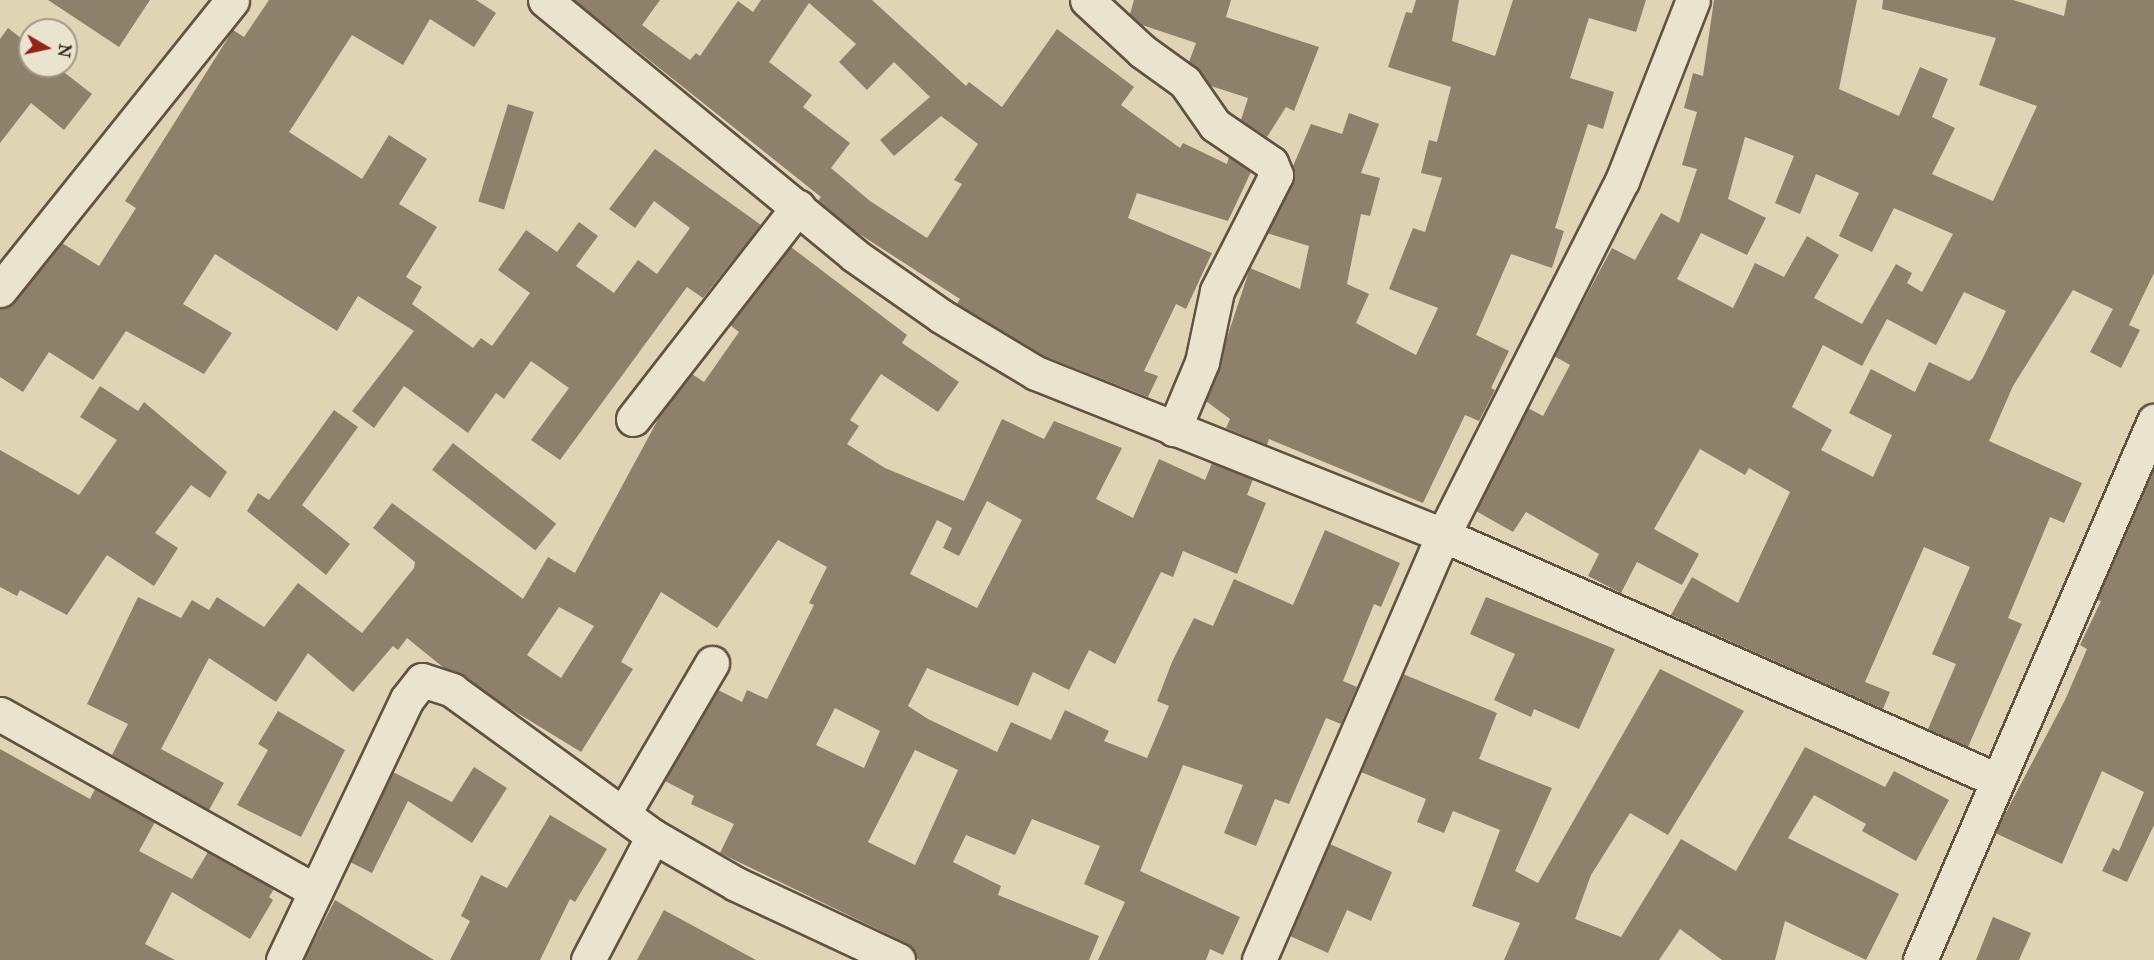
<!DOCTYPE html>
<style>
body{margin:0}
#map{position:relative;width:2154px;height:960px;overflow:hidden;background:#dfd5b5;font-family:"IM FELL Great Primer",serif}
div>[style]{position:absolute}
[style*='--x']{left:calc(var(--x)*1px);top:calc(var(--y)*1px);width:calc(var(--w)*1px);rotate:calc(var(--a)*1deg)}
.building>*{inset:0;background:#8e816c;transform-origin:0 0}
.roads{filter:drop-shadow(2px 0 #615242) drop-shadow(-2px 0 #615242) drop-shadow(0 2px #615242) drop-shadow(0 -2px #615242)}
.minor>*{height:33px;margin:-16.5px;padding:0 16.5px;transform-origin:16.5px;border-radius:16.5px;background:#eae4cf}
span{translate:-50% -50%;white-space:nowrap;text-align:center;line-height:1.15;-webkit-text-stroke:4.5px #eae4cf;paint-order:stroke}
.north{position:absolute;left:18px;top:18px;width:60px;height:60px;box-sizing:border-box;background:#eae4cf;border:2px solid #a29887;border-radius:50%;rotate:99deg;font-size:16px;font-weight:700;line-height:24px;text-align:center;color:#37271c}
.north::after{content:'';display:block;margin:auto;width:21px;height:27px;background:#8f2418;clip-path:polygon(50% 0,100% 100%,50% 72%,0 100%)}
</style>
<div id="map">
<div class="building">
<i style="clip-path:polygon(48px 0,150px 0,119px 47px)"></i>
<i style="clip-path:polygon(269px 0,476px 0,496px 13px,474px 47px,430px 19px,403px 65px,352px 35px,289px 132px,362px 179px,389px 135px,427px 159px,399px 204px,437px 227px,406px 277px,422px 287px,412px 304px,473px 348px,481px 338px,492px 346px,530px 293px,498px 270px,526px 230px,557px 252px,579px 222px,598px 236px,576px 266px,614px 293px,638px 260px,657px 274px,690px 228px,654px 201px,635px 228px,609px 209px,655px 149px,761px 225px,703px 298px,687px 287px,560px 460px,531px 440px,569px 388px,531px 361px,504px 399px,496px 393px,468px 433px,404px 386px,374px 428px,352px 411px,414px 331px,358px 296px,337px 331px,215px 254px,183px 304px,232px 333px,204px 374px,126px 331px,93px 380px,49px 352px,23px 392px,0 377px,0 308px,15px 302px,62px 243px,99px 266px,136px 208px,125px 201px,204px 76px,233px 30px,244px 37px)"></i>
<i style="clip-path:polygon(evenodd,574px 0,660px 0,642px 25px,690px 60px,696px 53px,700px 56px,738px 1px,753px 12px,761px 0,872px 0,966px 86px,969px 82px,1002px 107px,1057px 29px,1134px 87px,1121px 105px,1180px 148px,1183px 143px,1227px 164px,1229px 157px,1251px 172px,1228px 221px,1137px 193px,1128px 218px,1212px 253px,1186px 309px,1176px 304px,1144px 371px,1158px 376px,1148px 397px,1044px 356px,957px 304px,960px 299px,850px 228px,818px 201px,821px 197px,574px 0,809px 3px,856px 44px,839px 62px,867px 90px,894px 62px,930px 97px,880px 140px,894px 156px,941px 116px,978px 144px,954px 180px,962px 184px,927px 238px,870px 201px,831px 168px,850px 143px,803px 107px,812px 95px,769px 62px,809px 3px)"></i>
<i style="clip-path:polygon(1134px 0,1231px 0,1226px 17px,1319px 47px,1294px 111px,1286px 107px,1267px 137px,1241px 120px,1248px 98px,1211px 86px,1189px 62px,1196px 43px,1142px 25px,1130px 14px)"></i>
<i style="clip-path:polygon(1416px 0,1459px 0,1452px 41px,1495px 56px,1513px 0,1646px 0,1636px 32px,1589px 18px,1570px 78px,1614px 92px,1603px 129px,1588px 124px,1555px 228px,1564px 231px,1552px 268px,1511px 254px,1476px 335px,1509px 351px,1491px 388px,1495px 390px,1479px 421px,1465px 415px,1423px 503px,1269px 439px,1267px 445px,1226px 428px,1230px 419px,1206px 401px,1250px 268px,1300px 289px,1309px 246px,1267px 233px,1293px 183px,1293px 166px,1311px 124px,1342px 134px,1349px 113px,1379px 124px,1361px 173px,1380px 178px,1370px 216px,1361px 214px,1347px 284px,1369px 294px,1356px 323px,1416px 355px,1438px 308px,1389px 289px,1413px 228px,1425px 232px,1442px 178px,1421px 173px,1429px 140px,1437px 142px,1451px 87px,1388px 67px,1406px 12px,1412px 13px)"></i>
<i style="clip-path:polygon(evenodd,1714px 0,1857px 0,1839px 89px,1899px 116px,1920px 67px,1948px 79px,1932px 117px,1955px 128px,1932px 174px,1993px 201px,2037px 106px,1979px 85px,1996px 38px,1882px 9px,1883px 0,2013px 0,2064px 16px,2067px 0,2154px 0,2154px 273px,2129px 325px,2140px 330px,2121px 368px,2090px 352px,2113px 309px,2073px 290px,2013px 386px,1989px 441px,2082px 483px,2064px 523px,2050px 517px,2008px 618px,2022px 624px,1968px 747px,1928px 729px,1956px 664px,1932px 654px,1970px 567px,1924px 547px,1865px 682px,1890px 692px,1883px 709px,1671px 615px,1692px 577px,1738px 603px,1790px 492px,1749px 468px,1745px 475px,1700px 449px,1654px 529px,1699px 554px,1682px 585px,1637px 562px,1621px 593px,1588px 576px,1599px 554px,1526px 512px,1513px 532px,1476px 511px,1528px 408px,1543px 416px,1570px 365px,1554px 356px,1612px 248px,1635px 260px,1661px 213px,1679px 223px,1697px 169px,1682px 165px,1697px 112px,1684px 108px,1693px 73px,1703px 76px,1714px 0,1745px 137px,1794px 156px,1775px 203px,1800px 214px,1816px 174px,1859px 193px,1839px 236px,1872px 252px,1894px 208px,1953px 234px,1922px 292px,1907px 283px,1912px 273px,1896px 264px,1862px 324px,1814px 298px,1839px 255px,1807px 236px,1784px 277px,1755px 263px,1733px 308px,1677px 279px,1701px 233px,1747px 255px,1766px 218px,1728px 199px,1745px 137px,1714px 0,1964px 292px,2006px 311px,1973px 378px,1969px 381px,1929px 362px,1915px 392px,1871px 369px,1849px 413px,1892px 435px,1873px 477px,1821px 450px,1832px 430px,1792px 407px,1823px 345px,1862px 366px,1887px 319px,1936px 345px,1964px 292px)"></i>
<i style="clip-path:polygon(8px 28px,30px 45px,30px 66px,56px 66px,92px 94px,64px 130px,31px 103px,0 143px,0 39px)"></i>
<i style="left:508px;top:104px;width:27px;height:102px;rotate:17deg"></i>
<i style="clip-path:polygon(evenodd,791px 247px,907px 335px,902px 343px,959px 382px,938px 412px,881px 374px,850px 420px,859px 426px,847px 444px,885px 468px,964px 501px,1002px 419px,1044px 439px,1054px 421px,1122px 448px,1096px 499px,1133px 518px,1159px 459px,1205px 480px,1212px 463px,1253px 479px,1247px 495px,1266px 503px,1237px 574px,1183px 551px,1173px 577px,1161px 572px,1115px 664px,1089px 650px,1069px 690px,1033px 672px,1018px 706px,927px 668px,908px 706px,928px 719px,997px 752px,1011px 722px,1051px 740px,1065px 710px,1109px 731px,1104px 741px,1147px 758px,1169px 706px,1157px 701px,1172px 662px,1194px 618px,1213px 626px,1234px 579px,1293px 605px,1325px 530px,1400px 563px,1381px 607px,1374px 604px,1343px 681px,1357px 687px,1341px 724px,1326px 718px,1289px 804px,1275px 799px,1256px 846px,1224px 833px,1243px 785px,1183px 765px,1140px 871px,1240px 917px,1223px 955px,1210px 949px,1206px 960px,1098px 960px,1125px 902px,1084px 884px,1100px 846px,1032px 819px,1015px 855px,966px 835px,953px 862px,1001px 886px,998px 895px,1099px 936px,1089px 960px,919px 960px,906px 943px,720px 853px,734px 824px,691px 804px,694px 796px,665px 781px,718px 690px,742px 702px,747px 690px,767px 699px,814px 605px,809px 603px,827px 567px,778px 540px,717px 628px,661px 592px,621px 662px,633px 669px,581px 752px,444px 668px,407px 638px,398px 650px,393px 646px,353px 692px,308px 653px,276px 702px,209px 658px,161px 749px,224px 783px,209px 810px,112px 755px,128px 724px,87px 704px,138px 597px,181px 618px,192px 600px,209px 610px,217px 597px,264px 627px,298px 583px,362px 633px,414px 568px,415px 562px,373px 528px,392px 503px,523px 599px,548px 557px,575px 573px,661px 414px,692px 374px,704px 382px,739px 332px,730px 325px,791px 247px,987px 501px,1022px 520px,977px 608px,910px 574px,937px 520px,952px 528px,943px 548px,959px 556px,987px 501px,791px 247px,559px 607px,594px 626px,561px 678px,527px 655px,559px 607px,791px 247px,835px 708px,880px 731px,864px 768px,816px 745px,835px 708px,791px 247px,915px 750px,958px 770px,915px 865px,868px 842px,915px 750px)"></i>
<i style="clip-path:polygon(100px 386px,138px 411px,144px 402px,227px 472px,210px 498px,191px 485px,155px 533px,178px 548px,154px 586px,107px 555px,67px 615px,20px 590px,17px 596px,0 587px,0 450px,79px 495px,117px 440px,80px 417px)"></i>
<i style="clip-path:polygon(334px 410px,358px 427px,302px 505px,350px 544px,326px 575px,247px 511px,258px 493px,269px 500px)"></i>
<i style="left:453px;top:443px;width:131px;height:34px;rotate:38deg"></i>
<i style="clip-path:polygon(2154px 468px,2154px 825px,2127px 882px,2102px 871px,2113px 848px,2119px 851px,2144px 792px,2102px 771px,2062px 864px,1995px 833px,2065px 700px,2087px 649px,2080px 645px,2101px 601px,2097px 600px)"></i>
<i style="clip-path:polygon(1486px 597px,1615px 649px,1579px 729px,1534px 709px,1531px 717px,1494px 700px,1515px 654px,1470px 634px)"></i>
<i style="clip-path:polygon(1660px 669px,1744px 711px,1668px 835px,1630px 813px,1591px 875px,1575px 919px,1621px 937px,1681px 839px,1736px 871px,1805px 747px,1885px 787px,1894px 771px,1949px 800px,1916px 861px,1862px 831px,1866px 824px,1814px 795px,1788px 838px,1899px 894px,1866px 960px,1785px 921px,1775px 960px,1722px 960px,1680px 929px,1659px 960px,1504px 960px,1520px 923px,1472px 906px,1500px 830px,1453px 811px,1444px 833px,1417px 822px,1426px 799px,1361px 772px,1403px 674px,1497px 713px,1479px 759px,1552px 788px,1515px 871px,1538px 883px)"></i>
<i style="clip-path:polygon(278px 711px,345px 750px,301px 837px,237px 805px,268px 750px,258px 744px)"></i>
<i style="clip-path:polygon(0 749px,90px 799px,95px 789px,155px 822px,139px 851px,192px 879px,208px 852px,274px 889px,269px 897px,273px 900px,250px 939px,172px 892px,145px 944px,175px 960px,0 960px)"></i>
<i style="clip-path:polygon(474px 767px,507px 788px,472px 843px,408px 801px,372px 873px,350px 862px,393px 772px,452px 802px)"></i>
<i style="clip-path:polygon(550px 815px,607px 849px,575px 902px,570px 899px,540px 960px,450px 960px,470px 921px,461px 916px,481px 875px,507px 888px)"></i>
<i style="clip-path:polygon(1330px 844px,1392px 872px,1371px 921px,1347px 910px,1328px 953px,1290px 936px)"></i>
<i style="clip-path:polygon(335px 900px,434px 960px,304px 960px)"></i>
<i style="clip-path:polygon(664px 910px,756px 960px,637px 960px)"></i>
<i style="clip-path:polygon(1993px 917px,2031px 933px,2019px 960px,1976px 960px)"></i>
</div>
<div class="roads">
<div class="minor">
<i style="--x:545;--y:0;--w:401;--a:39.5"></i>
<i style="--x:854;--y:255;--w:106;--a:35"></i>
<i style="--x:941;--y:316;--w:111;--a:31"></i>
<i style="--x:1036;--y:373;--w:438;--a:21.7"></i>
<i style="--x:1443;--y:535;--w:606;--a:23.86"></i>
<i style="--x:1087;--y:0;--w:75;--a:42.8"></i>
<i style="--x:1142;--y:51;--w:53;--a:35.8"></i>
<i style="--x:1185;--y:82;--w:52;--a:55.1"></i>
<i style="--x:1215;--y:125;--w:68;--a:34.2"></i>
<i style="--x:1271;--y:163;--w:13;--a:67"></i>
<i style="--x:1276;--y:175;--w:130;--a:117"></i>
<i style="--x:1217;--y:291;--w:73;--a:101.9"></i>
<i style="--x:1202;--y:362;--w:73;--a:112.7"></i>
<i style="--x:0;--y:290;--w:371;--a:-51.3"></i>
<i style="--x:633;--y:419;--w:269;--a:-52.1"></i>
<i style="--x:0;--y:714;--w:362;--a:29.3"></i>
<i style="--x:624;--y:813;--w:174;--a:-59.6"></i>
<i style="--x:283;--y:960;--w:289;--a:-64.6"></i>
<i style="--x:407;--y:699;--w:24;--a:-52"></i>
<i style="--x:422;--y:680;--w:32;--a:18"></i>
<i style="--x:452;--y:690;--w:248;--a:36"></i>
<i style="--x:653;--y:836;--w:96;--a:30"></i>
<i style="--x:736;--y:884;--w:179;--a:25.1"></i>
<i style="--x:588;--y:960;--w:140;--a:-62.3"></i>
<i style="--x:1259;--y:960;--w:463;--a:-66.6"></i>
<i style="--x:1443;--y:535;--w:397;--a:-63.2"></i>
<i style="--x:1622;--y:181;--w:194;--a:-68.6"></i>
<i style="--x:1920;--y:960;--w:588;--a:-66.53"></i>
</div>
</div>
<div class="north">N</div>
</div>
